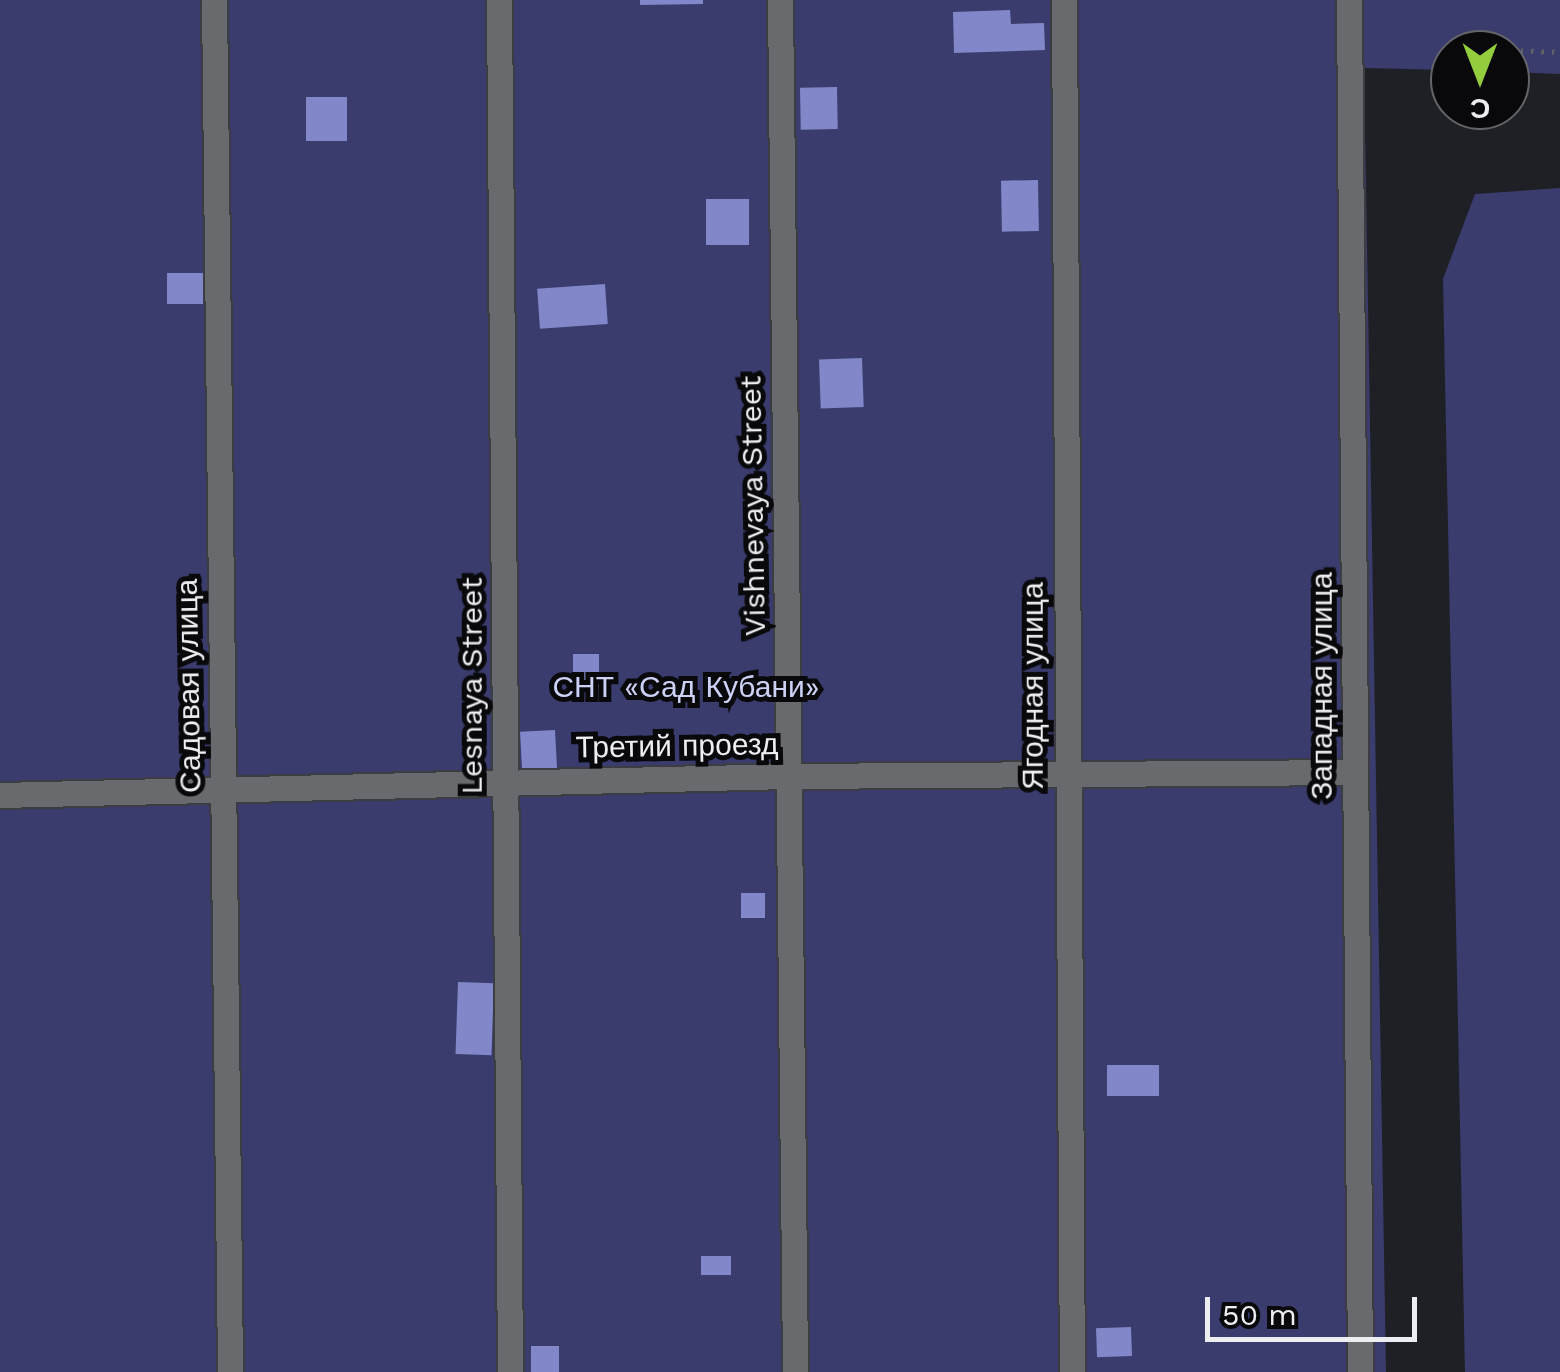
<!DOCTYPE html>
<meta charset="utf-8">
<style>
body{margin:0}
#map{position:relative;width:1560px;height:1372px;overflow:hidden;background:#1f2025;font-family:"Work Sans",sans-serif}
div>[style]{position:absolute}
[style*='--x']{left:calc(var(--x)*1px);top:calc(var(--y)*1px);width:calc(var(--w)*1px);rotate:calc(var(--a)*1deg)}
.green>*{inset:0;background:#393c6d}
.building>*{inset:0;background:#8187c8;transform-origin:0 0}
.path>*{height:5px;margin-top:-2.5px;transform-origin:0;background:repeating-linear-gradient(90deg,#616267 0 2.5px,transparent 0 10.5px)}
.roads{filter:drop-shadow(2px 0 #3c3d42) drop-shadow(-2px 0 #3c3d42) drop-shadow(0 2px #3c3d42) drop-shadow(0 -2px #3c3d42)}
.street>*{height:25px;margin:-12.5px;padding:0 12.5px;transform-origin:12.5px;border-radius:12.5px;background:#696a6d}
span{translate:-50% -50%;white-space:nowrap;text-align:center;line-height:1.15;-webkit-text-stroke:10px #09090c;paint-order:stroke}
.street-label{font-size:30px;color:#edeef2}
.park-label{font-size:30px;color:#ccd1f6}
.north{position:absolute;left:1430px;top:30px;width:100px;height:100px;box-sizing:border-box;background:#09090c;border:2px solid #646568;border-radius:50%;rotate:180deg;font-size:28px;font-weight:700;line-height:40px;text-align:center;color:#edeef2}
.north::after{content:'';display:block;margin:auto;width:35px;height:45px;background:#93cc3d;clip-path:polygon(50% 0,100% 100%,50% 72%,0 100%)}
.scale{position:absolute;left:1205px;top:1297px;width:212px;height:45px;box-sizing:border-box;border:5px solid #edeef2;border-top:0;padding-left:12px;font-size:30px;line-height:35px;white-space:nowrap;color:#edeef2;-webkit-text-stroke:8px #09090c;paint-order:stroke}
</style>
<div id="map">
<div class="green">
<i style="clip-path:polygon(0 0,1560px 0,1560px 74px,1510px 72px,1510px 50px,1450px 50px,1450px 70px,1364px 68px,1386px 1372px,0 1372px)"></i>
<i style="clip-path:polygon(1560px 188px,1560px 1372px,1465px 1372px,1443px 279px,1475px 194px)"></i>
</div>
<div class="building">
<i style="clip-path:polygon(640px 0,703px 0,703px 4px,640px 5px)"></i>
<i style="clip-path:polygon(1010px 10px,1011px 24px,1044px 23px,1045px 50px,954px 53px,953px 12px)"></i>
<i style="left:837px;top:87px;width:42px;height:37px;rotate:89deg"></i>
<i style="left:306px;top:97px;width:41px;height:44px"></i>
<i style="left:1038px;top:180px;width:51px;height:37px;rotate:89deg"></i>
<i style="left:706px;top:199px;width:43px;height:46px"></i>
<i style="left:167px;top:273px;width:36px;height:31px"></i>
<i style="left:605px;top:284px;width:40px;height:68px;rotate:86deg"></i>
<i style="left:862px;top:358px;width:49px;height:43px;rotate:88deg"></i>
<i style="left:573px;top:654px;width:26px;height:33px"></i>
<i style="left:555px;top:730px;width:38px;height:35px;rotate:87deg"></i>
<i style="left:741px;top:893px;width:24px;height:25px"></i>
<i style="left:458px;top:982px;width:36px;height:72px;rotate:2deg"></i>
<i style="left:1107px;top:1065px;width:52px;height:31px"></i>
<i style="left:731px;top:1256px;width:19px;height:30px;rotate:90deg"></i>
<i style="left:1131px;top:1327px;width:29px;height:35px;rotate:88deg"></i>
<i style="left:531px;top:1346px;width:28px;height:26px"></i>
</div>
<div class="path">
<i style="--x:1477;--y:49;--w:28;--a:2"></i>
<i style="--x:1510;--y:50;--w:50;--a:2.3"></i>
</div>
<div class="roads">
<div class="street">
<i style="--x:214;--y:0;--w:1372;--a:89.33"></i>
<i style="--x:499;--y:0;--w:1372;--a:89.54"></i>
<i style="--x:780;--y:0;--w:1372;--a:89.37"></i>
<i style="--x:1064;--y:0;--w:1372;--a:89.67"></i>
<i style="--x:1349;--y:0;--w:1372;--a:89.54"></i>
<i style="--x:0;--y:795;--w:788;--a:-1.38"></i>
<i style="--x:788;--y:776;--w:567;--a:-0.4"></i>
</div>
</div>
<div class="street-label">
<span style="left:753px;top:506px;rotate:-91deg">Vishnevaya Street</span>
<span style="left:189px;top:686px;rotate:-91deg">Садовая улица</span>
<span style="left:472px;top:686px;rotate:-90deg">Lesnaya Street</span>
<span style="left:1033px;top:686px;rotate:-90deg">Ягодная улица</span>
<span style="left:1322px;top:686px;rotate:-90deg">Западная улица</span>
<span style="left:677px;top:746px;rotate:-1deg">Третий проезд</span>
</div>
<div class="park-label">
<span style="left:686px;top:687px">СНТ «Сад Кубани»</span>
</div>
<div class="north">С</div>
<div class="scale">50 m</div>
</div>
